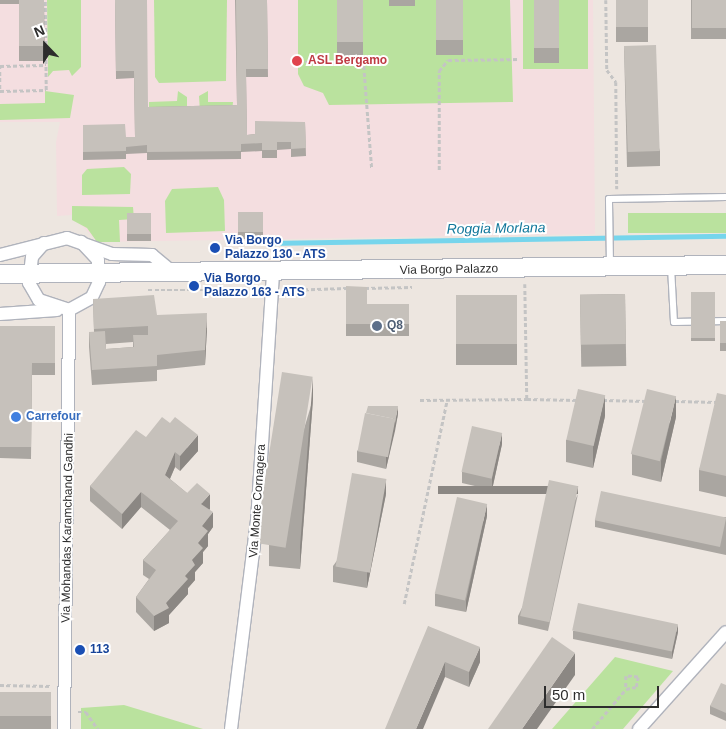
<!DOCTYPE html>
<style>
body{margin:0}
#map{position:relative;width:726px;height:729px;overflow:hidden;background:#ede6e0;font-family:Helvetica,sans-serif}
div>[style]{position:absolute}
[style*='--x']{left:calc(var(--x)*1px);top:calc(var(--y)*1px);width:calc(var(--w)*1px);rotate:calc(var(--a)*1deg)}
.medical>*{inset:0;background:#f4dee0}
.green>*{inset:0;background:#bae29e;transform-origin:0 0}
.stream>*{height:4.5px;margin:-2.25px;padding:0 2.25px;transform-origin:2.25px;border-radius:2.25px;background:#76d5ec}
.path>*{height:2.5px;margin-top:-1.25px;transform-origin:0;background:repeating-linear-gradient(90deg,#c4c4c4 0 4px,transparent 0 6.5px)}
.roads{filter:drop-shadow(1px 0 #b0b3bc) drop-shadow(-1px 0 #b0b3bc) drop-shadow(0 1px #b0b3bc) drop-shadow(0 -1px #b0b3bc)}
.service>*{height:6px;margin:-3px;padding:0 3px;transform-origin:3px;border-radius:3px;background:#fff}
.minor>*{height:12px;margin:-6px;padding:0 6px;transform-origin:6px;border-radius:6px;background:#fff}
.secondary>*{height:18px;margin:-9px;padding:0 9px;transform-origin:9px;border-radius:9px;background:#fff}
.wall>*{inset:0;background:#aaa6a1;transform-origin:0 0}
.shaded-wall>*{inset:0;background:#8b8783;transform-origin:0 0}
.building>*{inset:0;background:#c6c1bb;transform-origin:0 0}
.dots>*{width:14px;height:14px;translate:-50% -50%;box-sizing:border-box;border:2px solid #fff;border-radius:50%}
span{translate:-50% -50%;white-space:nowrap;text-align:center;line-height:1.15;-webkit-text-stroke:4px #fff;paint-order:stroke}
.health-label{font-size:12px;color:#be3a42;font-weight:700}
.left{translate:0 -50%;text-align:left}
.transit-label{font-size:12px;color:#164399;font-weight:700}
.street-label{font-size:12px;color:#2d2d2d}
.service-label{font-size:12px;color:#4e5e75;font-weight:700}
.shop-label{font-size:12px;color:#366cbe;font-weight:700}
.water-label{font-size:14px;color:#12779b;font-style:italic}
.north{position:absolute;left:20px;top:20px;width:50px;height:50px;-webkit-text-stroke:4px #fff;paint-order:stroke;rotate:338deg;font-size:14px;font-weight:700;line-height:20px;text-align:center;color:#2d2d2d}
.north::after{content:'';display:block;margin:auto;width:18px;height:22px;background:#2d2d2d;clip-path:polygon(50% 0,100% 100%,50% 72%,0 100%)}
.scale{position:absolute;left:544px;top:686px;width:115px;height:22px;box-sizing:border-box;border:2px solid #2d2d2d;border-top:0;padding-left:6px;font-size:15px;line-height:18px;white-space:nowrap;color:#2d2d2d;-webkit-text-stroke:4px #fff;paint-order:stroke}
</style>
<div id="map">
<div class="medical">
<i style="clip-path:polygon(0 0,593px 0,595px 234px,97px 242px,72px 215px,57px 216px,56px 142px,60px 122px,0 122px)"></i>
</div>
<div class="green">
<i style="clip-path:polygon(47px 0,81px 0,81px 67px,72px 76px,69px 70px,53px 71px,48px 77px)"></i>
<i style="clip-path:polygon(154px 0,227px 0,226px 81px,159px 83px,155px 77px)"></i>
<i style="clip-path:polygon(298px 0,510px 0,513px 102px,329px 105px,323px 93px,304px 86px,298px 74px)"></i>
<i style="left:523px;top:0;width:65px;height:69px"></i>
<i style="clip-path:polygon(45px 91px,74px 95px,70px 118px,0 120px,0 104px,45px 103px)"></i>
<i style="clip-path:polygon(178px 91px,187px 97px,187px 113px,149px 114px,149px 102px,177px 101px)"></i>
<i style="clip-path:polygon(208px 91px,208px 102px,233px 102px,232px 112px,200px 112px,199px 96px)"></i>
<i style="clip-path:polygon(124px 167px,131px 174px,130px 194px,82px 195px,82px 175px,87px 169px)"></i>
<i style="clip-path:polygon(218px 187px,224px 200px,225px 231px,166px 233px,165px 201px,172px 189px)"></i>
<i style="clip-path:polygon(72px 206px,133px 207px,134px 219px,119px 220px,120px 242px,97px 242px,87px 228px,72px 220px)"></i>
<i style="left:726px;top:213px;width:20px;height:98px;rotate:90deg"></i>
<i style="clip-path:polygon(615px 657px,673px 671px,623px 729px,552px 729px)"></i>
<i style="clip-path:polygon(124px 705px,203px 729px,81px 729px,81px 708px)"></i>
</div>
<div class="stream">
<i style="--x:266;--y:243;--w:460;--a:-0.9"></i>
</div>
<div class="path">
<i style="--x:606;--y:0;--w:70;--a:89.2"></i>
<i style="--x:607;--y:70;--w:15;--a:53"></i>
<i style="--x:616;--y:82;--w:107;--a:89.5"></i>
<i style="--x:292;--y:62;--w:63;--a:0"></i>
<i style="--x:355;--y:62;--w:10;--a:24"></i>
<i style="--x:364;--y:66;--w:104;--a:85.6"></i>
<i style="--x:0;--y:65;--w:26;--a:90"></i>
<i style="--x:0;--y:66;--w:46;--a:-1.2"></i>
<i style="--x:0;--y:91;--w:46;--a:-1.2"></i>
<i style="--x:46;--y:90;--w:90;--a:-90.6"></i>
<i style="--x:439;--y:170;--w:99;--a:-90"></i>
<i style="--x:439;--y:71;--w:14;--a:-51"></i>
<i style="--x:448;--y:60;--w:70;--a:-0.8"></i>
<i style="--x:525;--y:284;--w:115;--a:89"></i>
<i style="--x:527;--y:399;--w:50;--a:1.1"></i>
<i style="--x:365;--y:288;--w:47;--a:-1.2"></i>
<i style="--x:148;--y:290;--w:112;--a:0"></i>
<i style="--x:285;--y:290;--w:62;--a:-1.8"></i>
<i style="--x:420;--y:400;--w:107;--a:-0.5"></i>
<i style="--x:603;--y:400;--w:44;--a:1.3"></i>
<i style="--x:675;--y:401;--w:42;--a:1.4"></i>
<i style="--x:404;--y:604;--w:208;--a:-78.1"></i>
<i style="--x:0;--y:685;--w:51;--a:1.1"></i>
<i style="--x:78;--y:712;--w:8;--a:0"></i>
<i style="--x:86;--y:712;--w:21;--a:55"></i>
<i style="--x:592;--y:729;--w:52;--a:-49.6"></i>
<i style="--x:626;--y:689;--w:10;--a:-11"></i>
<i style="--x:636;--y:687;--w:10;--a:-79"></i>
<i style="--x:638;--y:677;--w:12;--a:-175"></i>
<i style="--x:626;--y:676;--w:13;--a:90"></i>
</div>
<div class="roads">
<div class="service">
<i style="--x:610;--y:265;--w:66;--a:-90.9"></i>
<i style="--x:609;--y:199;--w:117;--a:-1"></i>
<i style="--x:671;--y:267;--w:55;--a:86.9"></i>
<i style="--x:674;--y:322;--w:52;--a:-1.1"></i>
</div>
<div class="minor">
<i style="--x:44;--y:243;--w:18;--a:131"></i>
<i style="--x:32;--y:257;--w:26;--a:97"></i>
<i style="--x:29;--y:283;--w:20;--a:60"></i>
<i style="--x:39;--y:300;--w:32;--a:18"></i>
<i style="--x:69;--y:310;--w:26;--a:-29"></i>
<i style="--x:92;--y:297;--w:17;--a:-65"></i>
<i style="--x:99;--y:282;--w:22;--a:-93"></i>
<i style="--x:98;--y:260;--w:25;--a:-133"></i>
<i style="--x:0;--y:255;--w:69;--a:-14.2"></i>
<i style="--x:67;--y:238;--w:48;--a:19.6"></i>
<i style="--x:112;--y:254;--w:40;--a:1.4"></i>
<i style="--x:152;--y:255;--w:26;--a:40"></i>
<i style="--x:0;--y:314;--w:57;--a:-4"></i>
<i style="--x:64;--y:729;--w:419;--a:-89.3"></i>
<i style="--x:231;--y:729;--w:210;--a:-82.9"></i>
<i style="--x:257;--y:521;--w:250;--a:-86.3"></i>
<i style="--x:639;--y:729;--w:130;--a:-48.1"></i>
</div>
<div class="secondary">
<i style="--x:0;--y:274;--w:726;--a:-0.71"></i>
</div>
</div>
<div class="wall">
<i style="clip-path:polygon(0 0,44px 0,45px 61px,19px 61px,19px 4px,0 4px)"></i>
<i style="clip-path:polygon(115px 0,148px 107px,237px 105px,235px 0,267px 0,268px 77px,246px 77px,247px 135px,255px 134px,305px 122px,306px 156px,291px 157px,291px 149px,277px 150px,277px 158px,262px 158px,262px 151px,241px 152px,241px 159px,147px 160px,147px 153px,126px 154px,126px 159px,83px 160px,83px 125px,126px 137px,135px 137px,134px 78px,116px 79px)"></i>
<i style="left:337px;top:0;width:26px;height:57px"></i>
<i style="left:389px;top:0;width:26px;height:6px"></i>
<i style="left:436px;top:0;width:27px;height:55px"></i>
<i style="left:534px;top:0;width:25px;height:63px"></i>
<i style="left:616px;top:0;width:32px;height:42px"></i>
<i style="left:691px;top:0;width:35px;height:39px"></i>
<i style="clip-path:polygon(624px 46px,660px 151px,660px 166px,627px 167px)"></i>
<i style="left:238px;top:212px;width:25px;height:27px"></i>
<i style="left:127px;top:213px;width:24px;height:28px"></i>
<i style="clip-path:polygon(346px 286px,367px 304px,409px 304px,409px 336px,346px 336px)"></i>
<i style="left:691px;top:292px;width:24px;height:49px"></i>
<i style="left:625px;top:294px;width:72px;height:45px;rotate:89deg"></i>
<i style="left:456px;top:295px;width:61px;height:70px"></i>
<i style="clip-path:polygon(evenodd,93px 299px,207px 328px,205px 365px,157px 370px,157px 381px,92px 385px,89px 347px,89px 332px,94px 332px,93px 299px,133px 342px,133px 347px,106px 349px,106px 344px,133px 342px)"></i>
<i style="left:726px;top:321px;width:30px;height:6px;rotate:90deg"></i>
<i style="clip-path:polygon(0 326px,55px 326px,55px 375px,32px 375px,31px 459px,0 458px,0 471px)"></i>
<i style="clip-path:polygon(726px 395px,726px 497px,699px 491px,699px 470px)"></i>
<i style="clip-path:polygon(313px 399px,300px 569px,269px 566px,269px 545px)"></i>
<i style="clip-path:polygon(398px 414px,386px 469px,357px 462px,357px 451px)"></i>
<i style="clip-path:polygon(605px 416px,593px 468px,566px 462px,566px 440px)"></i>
<i style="clip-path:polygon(676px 417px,661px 482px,632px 475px,632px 454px)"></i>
<i style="clip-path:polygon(146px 437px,198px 451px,180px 471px,175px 467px,170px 479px,187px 493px,210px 509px,209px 509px,213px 527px,208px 534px,208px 546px,203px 552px,203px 563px,195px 572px,195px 580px,188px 588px,188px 594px,169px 615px,169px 623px,154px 631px,136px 612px,136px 597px,149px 579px,143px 575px,143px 560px,170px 530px,141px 507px,122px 529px,90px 501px,90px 486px)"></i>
<i style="clip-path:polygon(502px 444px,492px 490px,462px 483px,462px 472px)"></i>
<i style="clip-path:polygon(386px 494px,367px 588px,333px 582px,333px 566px)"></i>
<i style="clip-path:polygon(578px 494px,548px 631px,518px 624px,518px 616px)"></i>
<i style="clip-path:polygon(487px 516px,466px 612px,435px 606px,435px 594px)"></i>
<i style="clip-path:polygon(726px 517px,726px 555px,595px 527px,595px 520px)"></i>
<i style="clip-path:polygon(428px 626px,480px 662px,469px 687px,445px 677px)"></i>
<i style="clip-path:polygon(573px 631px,678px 632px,672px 659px,573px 639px)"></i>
<i style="clip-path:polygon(726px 685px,726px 721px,710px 714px,710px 706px)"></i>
<i style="left:0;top:692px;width:51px;height:37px"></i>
</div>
<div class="shaded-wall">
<i style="clip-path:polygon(207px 313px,207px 328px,205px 365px,205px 350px)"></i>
<i style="clip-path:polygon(313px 377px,313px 399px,300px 569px,300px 547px)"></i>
<i style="clip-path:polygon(605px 395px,605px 416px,593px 468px,593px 447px)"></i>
<i style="clip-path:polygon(676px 396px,676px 417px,661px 482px,661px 461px)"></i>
<i style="clip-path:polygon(398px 406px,398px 414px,395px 431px,395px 423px)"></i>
<i style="clip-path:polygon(395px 419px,395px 431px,386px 469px,386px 457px)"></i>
<i style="clip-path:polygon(502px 433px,502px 444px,492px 490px,492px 478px)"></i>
<i style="clip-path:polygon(198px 435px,198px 451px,180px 471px,180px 456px)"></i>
<i style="clip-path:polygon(175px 452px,175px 467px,165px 490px,165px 475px)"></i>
<i style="clip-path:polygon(386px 479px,386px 494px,367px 588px,367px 573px)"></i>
<i style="left:578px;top:486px;width:8px;height:140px;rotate:90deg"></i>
<i style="clip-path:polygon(141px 492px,141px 507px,122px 529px,122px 514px)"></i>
<i style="clip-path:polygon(210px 494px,210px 509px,201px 519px,201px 504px)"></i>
<i style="clip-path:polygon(487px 504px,487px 516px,466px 612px,466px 601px)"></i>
<i style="clip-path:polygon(213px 512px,213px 527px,208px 534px,208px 546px,203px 552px,203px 563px,195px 572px,195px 580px,188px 588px,188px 594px,169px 615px,169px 623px,154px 631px,154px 616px,166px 603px,185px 576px,198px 543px,202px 526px)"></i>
<i style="clip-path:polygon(678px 624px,678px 632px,672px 659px,672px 651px)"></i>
<i style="clip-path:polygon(480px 647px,480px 662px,469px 687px,469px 672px)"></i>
<i style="clip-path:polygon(575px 653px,575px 675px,537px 729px,522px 729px)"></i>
<i style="clip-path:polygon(445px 662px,445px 677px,423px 729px,416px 729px)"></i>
</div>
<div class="building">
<i style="left:19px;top:0;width:25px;height:46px"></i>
<i style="clip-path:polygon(115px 0,147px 0,148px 107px,237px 105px,236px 0,267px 0,268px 69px,246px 69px,247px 135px,255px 134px,255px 121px,305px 122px,306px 148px,291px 149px,291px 142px,277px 142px,277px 150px,262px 150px,262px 143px,241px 144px,241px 151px,147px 152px,147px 145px,126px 147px,126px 151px,83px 152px,83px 125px,125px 124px,126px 137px,135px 137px,134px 71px,116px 71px)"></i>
<i style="left:337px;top:0;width:26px;height:42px"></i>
<i style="left:436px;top:0;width:27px;height:40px"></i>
<i style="left:534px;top:0;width:25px;height:48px"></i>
<i style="left:616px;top:0;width:32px;height:27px"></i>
<i style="left:692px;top:0;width:34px;height:28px"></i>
<i style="left:656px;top:45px;width:106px;height:32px;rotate:88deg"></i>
<i style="left:238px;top:212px;width:25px;height:20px"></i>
<i style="left:127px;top:213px;width:24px;height:21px"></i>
<i style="clip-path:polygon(346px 286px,367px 287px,367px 304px,409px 304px,409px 324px,346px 324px)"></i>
<i style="left:691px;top:292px;width:24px;height:46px"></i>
<i style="left:625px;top:294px;width:50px;height:45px;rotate:89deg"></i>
<i style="clip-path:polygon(154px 295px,157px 315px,207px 313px,205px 350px,157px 355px,157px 366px,92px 370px,89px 332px,105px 331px,106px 349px,134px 347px,133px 335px,148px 335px,148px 326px,94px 329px,93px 299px)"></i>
<i style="left:456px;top:295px;width:61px;height:49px"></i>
<i style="left:726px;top:321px;width:22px;height:6px;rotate:90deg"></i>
<i style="clip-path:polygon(0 326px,55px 326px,55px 363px,32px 363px,31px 447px,0 447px,0 460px)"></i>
<i style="left:282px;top:372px;width:31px;height:173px;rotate:9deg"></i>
<i style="left:578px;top:389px;width:28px;height:52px;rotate:13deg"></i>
<i style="left:647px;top:389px;width:30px;height:67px;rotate:14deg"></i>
<i style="clip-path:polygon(717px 393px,726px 395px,726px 476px,699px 470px)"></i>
<i style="clip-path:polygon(368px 406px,398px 406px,395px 423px,395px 419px,366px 413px)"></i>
<i style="left:365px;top:413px;width:31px;height:39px;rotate:11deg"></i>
<i style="clip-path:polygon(162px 417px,170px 423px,175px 417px,198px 435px,180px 456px,175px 452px,165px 475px,187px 493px,197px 483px,210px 494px,201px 504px,213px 512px,202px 526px,208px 531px,198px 543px,203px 548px,192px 560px,195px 565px,185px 576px,188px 579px,166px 603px,169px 608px,154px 616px,136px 597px,156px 570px,143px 560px,178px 521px,141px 492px,122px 514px,90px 486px,136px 430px,146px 437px)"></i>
<i style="left:472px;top:426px;width:31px;height:47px;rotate:13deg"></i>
<i style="left:352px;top:473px;width:35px;height:95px;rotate:10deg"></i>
<i style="left:549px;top:480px;width:30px;height:139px;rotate:12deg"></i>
<i style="left:601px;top:491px;width:128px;height:30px;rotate:12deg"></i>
<i style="left:457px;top:497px;width:31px;height:99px;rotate:13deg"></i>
<i style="left:578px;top:603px;width:102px;height:28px;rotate:12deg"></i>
<i style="clip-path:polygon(428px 626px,480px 647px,469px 672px,445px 662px,416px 729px,385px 729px)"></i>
<i style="clip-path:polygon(552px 637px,575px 653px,522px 729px,488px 729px)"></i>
<i style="clip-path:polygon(721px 683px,726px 685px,726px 713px,710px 706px)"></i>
<i style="left:0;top:692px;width:51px;height:24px"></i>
</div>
<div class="dots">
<i style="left:297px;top:61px;background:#e0444e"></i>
<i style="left:215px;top:248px;background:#1a4fb4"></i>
<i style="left:194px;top:286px;background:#1a4fb4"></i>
<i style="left:377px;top:326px;background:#5c6f8a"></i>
<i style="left:16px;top:417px;background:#3f7fe0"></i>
<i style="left:80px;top:650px;background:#1a4fb4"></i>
</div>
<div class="health-label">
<span class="left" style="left:308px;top:61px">ASL Bergamo</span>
</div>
<div class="transit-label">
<span class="left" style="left:225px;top:248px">Via Borgo<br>Palazzo 130 - ATS</span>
<span class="left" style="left:204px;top:286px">Via Borgo<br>Palazzo 163 - ATS</span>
<span class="left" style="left:90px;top:650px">113</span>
</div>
<div class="street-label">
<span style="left:449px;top:270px;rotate:-1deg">Via Borgo Palazzo</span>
<span style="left:258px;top:501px;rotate:-86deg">Via Monte Cornagera</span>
<span style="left:68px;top:528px;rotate:-89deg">Via Mohandas Karamchand Gandhi</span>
</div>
<div class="service-label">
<span class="left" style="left:387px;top:326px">Q8</span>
</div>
<div class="shop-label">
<span class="left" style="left:26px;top:417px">Carrefour</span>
</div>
<div class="water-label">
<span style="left:496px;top:228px;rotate:-1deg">Roggia Morlana</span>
</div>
<div class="north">N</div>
<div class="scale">50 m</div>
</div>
